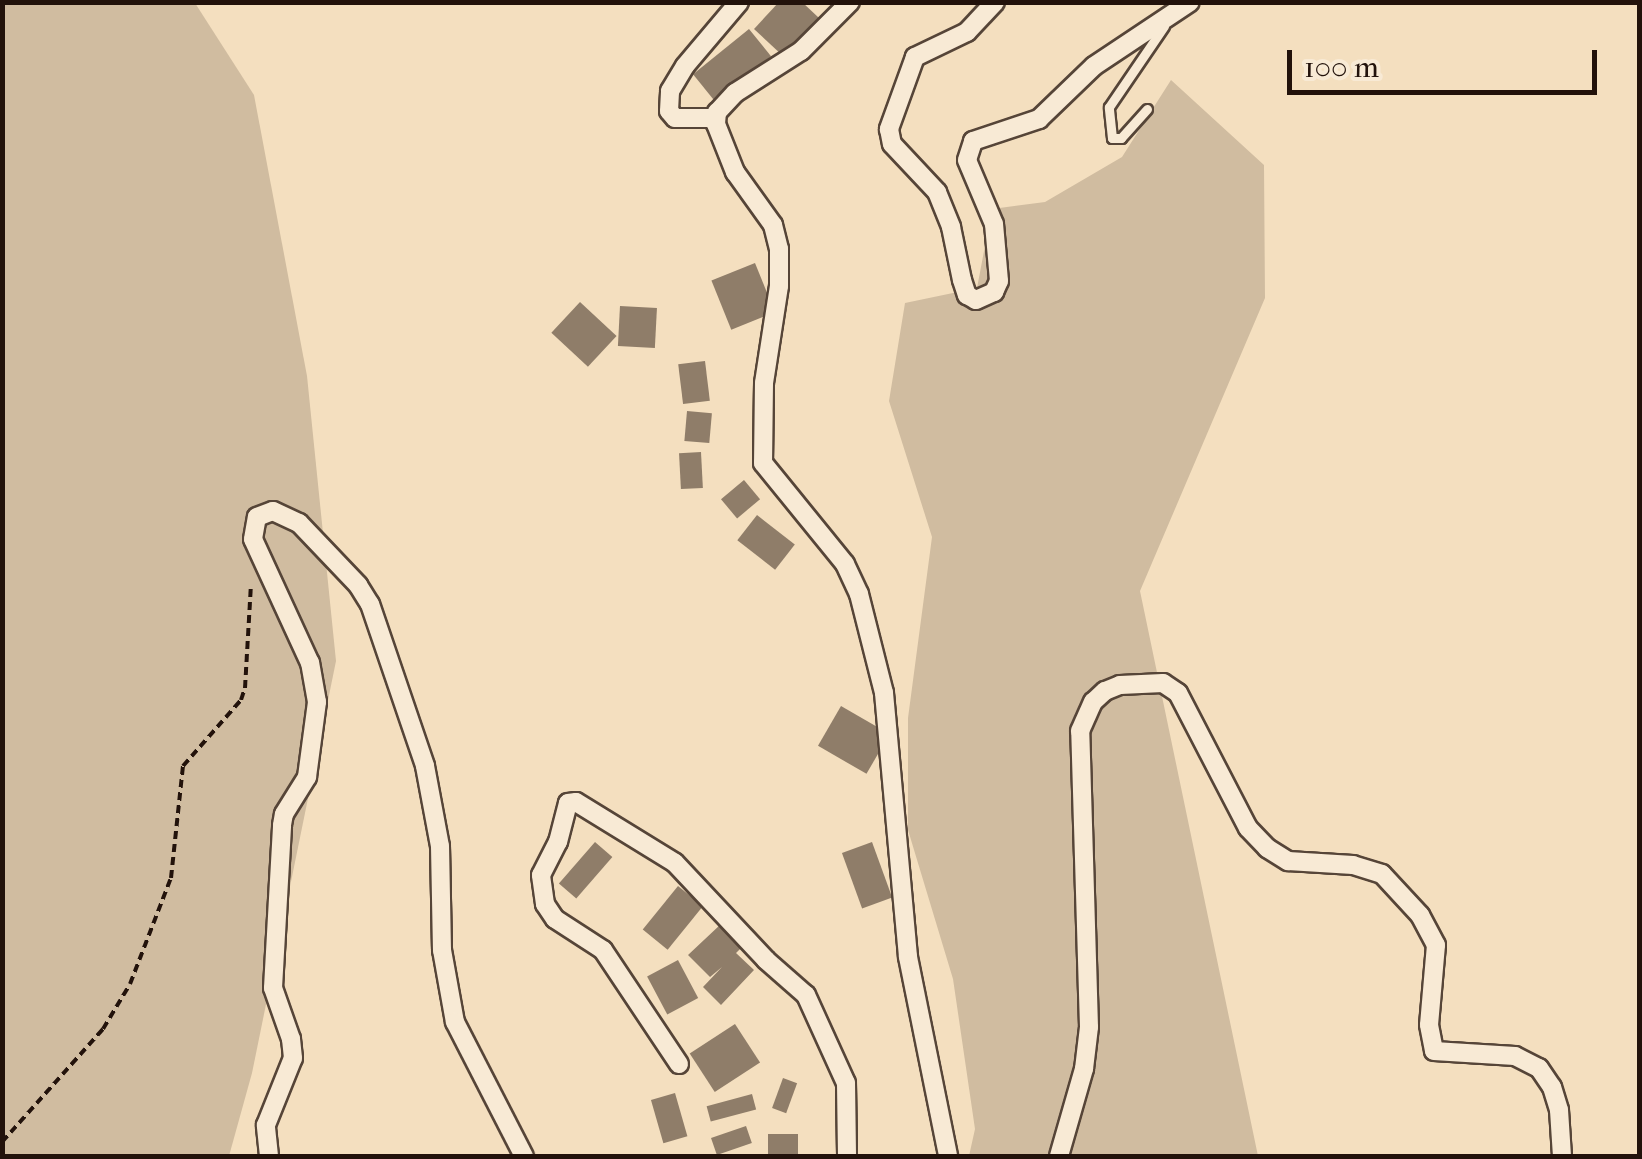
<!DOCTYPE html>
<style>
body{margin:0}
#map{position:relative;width:1642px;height:1159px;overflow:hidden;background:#f4dfbf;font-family:"IM FELL French Canon",serif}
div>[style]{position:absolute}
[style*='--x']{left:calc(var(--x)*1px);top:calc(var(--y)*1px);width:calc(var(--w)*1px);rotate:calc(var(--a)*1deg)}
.green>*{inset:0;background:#d0bca0}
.building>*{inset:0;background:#8f7d69;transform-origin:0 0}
.path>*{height:4px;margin-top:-2px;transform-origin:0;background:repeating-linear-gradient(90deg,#22120b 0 8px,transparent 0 13px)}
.roads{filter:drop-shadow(2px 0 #564538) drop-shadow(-2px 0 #564538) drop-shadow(0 2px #564538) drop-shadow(0 -2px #564538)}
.service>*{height:9px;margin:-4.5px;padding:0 4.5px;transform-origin:4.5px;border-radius:4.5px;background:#f8ead5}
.minor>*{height:18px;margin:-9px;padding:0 9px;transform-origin:9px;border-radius:9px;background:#f8ead5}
span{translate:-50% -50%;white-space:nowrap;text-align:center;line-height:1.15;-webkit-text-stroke:10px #f8ead5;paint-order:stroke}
.frame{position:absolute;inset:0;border:5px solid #22120b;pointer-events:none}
.scale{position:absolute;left:1287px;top:50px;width:310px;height:45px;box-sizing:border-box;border:5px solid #22120b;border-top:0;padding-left:12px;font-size:30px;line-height:35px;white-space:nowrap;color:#22120b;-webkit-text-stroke:8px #f8ead5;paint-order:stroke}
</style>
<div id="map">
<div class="green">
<i style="clip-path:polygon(2px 3px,195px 3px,254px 95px,307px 376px,336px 661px,252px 1073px,229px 1156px,3px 1156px)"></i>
<i style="clip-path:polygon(1171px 80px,1264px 165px,1265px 298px,1140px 591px,1258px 1156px,969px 1156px,975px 1129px,953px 979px,908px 830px,908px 718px,932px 537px,889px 401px,905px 303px,977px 288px,992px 209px,1045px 202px,1122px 157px)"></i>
</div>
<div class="building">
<i style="clip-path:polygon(779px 2px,802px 2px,819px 18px,783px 56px,754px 29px)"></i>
<i style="left:749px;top:29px;width:35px;height:72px;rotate:51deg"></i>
<i style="left:755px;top:263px;width:53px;height:47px;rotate:68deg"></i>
<i style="left:580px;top:302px;width:50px;height:42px;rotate:43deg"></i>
<i style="left:620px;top:306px;width:37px;height:40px;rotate:3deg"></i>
<i style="left:705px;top:361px;width:40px;height:27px;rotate:83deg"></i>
<i style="left:687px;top:411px;width:25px;height:30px;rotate:5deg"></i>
<i style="left:701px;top:452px;width:36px;height:22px;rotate:87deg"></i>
<i style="left:744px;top:480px;width:25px;height:30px;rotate:50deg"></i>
<i style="left:757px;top:515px;width:48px;height:32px;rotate:38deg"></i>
<i style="left:841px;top:706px;width:56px;height:46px;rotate:30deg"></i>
<i style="left:595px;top:842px;width:23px;height:55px;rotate:41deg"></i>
<i style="left:872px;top:842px;width:59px;height:32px;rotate:70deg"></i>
<i style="left:678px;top:886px;width:32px;height:56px;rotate:39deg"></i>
<i style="clip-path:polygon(721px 924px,742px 947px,736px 953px,754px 970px,721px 1005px,703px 987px,722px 967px,710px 977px,688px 955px)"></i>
<i style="left:678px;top:960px;width:43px;height:35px;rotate:62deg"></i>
<i style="left:735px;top:1024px;width:46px;height:54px;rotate:57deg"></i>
<i style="left:783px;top:1078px;width:15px;height:32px;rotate:20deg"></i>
<i style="left:675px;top:1093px;width:45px;height:25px;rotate:74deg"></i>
<i style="left:752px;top:1094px;width:16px;height:47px;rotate:75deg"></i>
<i style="left:746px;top:1126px;width:18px;height:37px;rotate:71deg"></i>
<i style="left:768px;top:1134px;width:30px;height:22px"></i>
</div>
<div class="path">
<i style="--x:2;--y:1142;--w:152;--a:-48.2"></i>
<i style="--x:103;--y:1029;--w:52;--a:-59"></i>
<i style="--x:130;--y:984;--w:114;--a:-68.9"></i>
<i style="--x:171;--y:878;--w:113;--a:-83.9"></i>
<i style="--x:183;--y:766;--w:88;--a:-48.7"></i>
<i style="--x:241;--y:700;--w:13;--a:-72"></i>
<i style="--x:245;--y:688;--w:103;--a:-86.7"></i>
</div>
<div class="roads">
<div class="service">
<i style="--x:1147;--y:109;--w:39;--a:132"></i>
<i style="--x:1121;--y:138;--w:9;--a:180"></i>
<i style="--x:1112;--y:138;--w:31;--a:-96"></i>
<i style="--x:1109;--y:107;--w:98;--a:-55.8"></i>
</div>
<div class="minor">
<i style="--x:850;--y:2;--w:69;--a:135"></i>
<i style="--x:801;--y:51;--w:78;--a:147.5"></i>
<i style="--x:735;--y:93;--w:26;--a:133"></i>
<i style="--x:717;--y:112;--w:12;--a:95"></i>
<i style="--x:716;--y:124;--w:52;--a:68.4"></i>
<i style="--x:735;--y:172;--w:65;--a:54.4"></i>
<i style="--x:773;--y:225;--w:25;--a:76"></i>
<i style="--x:779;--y:249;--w:37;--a:90"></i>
<i style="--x:779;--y:286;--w:98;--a:98.8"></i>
<i style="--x:764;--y:383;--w:80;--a:90.7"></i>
<i style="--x:763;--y:463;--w:130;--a:50.9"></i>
<i style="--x:845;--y:564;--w:33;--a:65"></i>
<i style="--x:859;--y:594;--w:102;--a:75.8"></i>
<i style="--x:884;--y:693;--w:265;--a:84.8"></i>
<i style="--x:908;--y:957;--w:203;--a:78.6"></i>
<i style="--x:995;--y:2;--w:41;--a:133"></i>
<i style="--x:967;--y:32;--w:58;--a:154.3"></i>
<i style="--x:915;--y:57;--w:77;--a:109.9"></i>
<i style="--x:889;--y:129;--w:15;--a:79"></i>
<i style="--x:892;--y:144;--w:66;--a:46.8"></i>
<i style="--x:937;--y:192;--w:38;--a:68"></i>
<i style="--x:951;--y:227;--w:54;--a:78.3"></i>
<i style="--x:962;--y:280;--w:16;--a:72"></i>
<i style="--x:967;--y:295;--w:10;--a:29"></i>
<i style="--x:976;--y:300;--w:20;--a:-24"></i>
<i style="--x:994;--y:292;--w:12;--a:-66"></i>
<i style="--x:999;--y:281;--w:57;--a:-95"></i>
<i style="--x:994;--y:224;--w:69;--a:-112.9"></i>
<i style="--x:967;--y:160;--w:20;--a:-72"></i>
<i style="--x:973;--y:141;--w:70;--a:-18.4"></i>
<i style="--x:1039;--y:119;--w:76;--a:-43.9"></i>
<i style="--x:1094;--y:66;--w:115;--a:-33.7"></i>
<i style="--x:715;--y:118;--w:40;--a:180"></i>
<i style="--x:675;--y:118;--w:9;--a:-131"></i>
<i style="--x:669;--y:111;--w:20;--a:-87"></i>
<i style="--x:670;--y:91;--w:29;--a:-59"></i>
<i style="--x:685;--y:66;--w:84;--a:-49.8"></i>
<i style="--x:679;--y:1064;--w:137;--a:-123.7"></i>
<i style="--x:603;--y:950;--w:57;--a:-147.1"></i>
<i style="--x:555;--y:919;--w:18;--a:-124"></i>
<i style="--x:545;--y:904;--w:29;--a:-98"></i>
<i style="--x:541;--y:875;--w:37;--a:-63"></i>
<i style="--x:558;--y:842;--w:40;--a:-75.6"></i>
<i style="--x:568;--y:803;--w:8;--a:-7"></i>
<i style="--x:576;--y:802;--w:116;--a:31.6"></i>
<i style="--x:675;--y:863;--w:133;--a:46.8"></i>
<i style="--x:766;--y:960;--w:53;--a:41.2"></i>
<i style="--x:806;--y:995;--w:97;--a:65.6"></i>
<i style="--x:846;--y:1083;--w:73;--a:89.2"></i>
<i style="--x:269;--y:1156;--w:31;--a:-96"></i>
<i style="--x:266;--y:1125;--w:72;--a:-68.1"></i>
<i style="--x:293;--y:1058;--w:19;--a:-96"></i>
<i style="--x:291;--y:1039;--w:54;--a:-109.4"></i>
<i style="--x:273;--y:988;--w:163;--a:-86.8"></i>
<i style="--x:282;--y:825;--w:11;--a:-80"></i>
<i style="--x:284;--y:814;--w:44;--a:-58.1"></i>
<i style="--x:307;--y:777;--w:76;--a:-82.4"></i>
<i style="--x:317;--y:702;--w:40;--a:-100"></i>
<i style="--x:310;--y:663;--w:136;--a:-114.7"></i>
<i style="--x:253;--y:539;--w:22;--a:-80"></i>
<i style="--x:257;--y:517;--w:17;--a:-21"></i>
<i style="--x:273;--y:511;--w:29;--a:25"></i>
<i style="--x:299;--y:523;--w:86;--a:46.4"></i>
<i style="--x:358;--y:585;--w:22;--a:58"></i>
<i style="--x:370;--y:604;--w:171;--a:71.2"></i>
<i style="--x:425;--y:766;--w:81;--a:79.4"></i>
<i style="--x:440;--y:846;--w:104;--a:88.9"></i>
<i style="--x:442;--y:950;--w:73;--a:79.8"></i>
<i style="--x:455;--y:1022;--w:151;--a:62.8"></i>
<i style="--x:1059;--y:1156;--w:91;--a:-74"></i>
<i style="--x:1084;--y:1069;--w:42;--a:-83.2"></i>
<i style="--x:1089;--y:1027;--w:296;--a:-91.7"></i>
<i style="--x:1080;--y:731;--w:32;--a:-66"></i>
<i style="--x:1093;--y:702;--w:16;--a:-43"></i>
<i style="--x:1105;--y:691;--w:16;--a:-22"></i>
<i style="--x:1120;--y:685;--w:43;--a:-2.7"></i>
<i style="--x:1163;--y:683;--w:18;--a:34"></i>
<i style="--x:1178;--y:693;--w:152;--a:62.6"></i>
<i style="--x:1248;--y:828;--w:28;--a:46"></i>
<i style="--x:1267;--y:848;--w:25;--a:32"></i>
<i style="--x:1288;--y:861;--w:65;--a:3.5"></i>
<i style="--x:1353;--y:865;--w:30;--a:17"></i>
<i style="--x:1382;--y:874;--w:56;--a:47.2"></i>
<i style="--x:1420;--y:915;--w:34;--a:62"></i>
<i style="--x:1436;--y:945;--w:80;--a:95"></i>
<i style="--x:1429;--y:1025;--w:26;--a:79"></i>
<i style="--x:1434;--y:1051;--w:81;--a:3.5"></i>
<i style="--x:1515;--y:1056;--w:27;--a:27"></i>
<i style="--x:1539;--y:1068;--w:23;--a:56"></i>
<i style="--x:1552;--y:1087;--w:24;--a:73"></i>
<i style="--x:1559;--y:1110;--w:46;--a:86.3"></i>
</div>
</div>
<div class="frame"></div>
<div class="scale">100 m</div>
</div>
